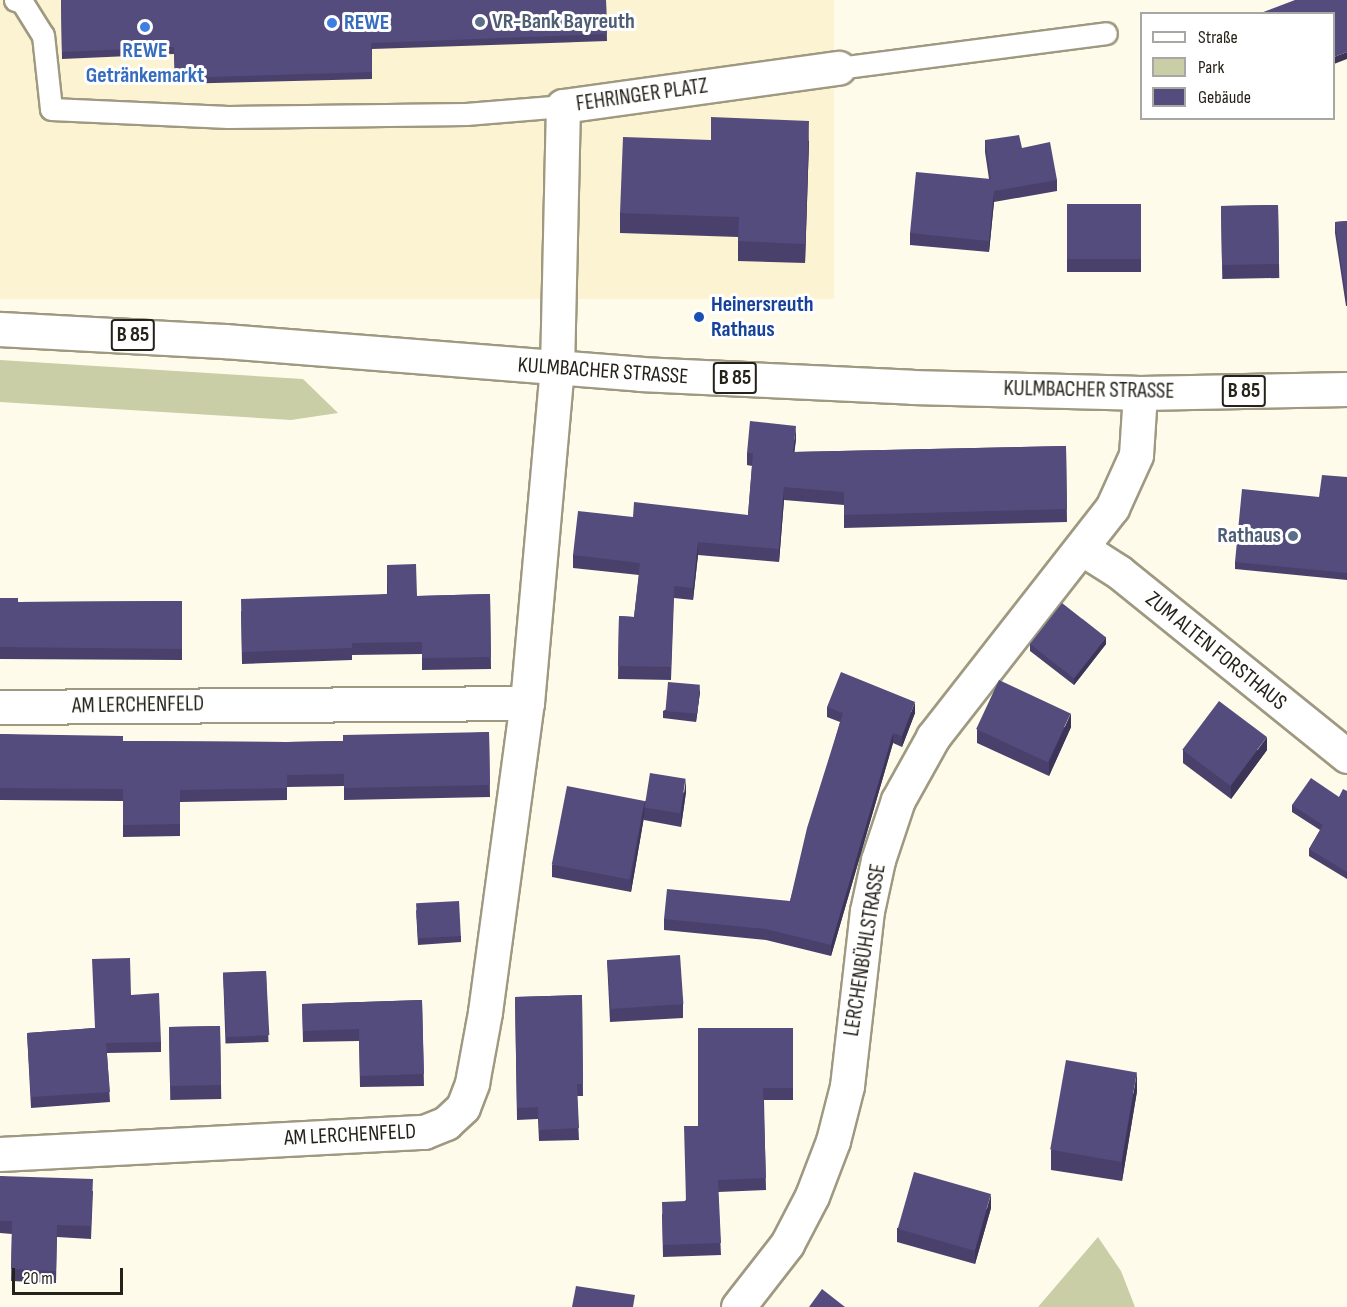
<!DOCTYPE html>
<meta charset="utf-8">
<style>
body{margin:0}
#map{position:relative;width:1347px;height:1307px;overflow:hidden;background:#fffbeb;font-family:"Sofia Sans Condensed",sans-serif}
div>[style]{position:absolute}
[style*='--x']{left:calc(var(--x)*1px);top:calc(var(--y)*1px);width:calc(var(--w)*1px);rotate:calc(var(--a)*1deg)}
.built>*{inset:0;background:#fbf3d1;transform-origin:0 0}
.green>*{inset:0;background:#c9cea6}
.roads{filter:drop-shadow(2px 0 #9f9981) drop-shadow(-2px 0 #9f9981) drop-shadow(0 2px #9f9981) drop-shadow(0 -2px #9f9981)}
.lane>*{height:21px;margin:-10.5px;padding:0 10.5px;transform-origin:10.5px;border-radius:10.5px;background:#fff}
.street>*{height:33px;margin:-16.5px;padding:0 16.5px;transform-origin:16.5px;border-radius:16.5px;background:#fff}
.secondary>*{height:33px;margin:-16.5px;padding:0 16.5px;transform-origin:16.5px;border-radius:16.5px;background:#fff}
.primary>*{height:33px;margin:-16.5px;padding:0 16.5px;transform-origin:16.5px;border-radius:16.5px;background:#fff}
.wall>*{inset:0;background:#49416c;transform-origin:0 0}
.shaded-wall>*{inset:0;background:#3c3558}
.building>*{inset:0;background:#554c7e;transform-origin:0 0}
.dots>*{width:16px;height:16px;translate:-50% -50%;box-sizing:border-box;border:3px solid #fff;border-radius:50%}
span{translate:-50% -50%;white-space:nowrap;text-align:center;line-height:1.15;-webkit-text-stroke:6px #fff;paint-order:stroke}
.shield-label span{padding:2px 4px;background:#fff;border:2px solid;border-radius:4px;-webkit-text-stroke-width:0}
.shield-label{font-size:21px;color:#252219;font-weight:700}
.service-label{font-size:22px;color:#4e5e75;font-weight:700}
.left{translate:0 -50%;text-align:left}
.right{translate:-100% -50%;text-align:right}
.shop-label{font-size:22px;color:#366cbe;font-weight:700}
.street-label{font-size:22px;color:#252219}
.transit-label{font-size:22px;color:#164399;font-weight:700}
.legend{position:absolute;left:1140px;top:12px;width:195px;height:108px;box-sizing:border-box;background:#fff;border:2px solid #a8a7a3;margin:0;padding:8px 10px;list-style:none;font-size:18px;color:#252219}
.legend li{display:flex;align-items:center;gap:12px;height:30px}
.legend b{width:30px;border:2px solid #a8a7a3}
.scale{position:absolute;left:12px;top:1268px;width:111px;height:27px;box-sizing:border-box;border:3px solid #252219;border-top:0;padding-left:8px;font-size:18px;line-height:21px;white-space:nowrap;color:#252219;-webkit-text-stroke:4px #fff;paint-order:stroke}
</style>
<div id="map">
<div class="built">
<i style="left:0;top:0;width:834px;height:299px"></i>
</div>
<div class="green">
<i style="clip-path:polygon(0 360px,303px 379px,338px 413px,291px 420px,0 402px)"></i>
<i style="clip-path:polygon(1098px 1237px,1121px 1271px,1135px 1307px,1038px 1307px)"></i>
</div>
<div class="roads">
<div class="lane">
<i style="--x:15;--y:0;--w:7;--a:16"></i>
<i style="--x:22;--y:2;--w:39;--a:58"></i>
<i style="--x:43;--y:35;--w:74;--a:83.8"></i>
<i style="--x:51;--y:109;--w:177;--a:2.6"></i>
<i style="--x:228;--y:117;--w:238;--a:-0.7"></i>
<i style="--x:466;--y:114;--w:97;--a:-4.7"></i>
<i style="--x:838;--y:68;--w:270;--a:-7.4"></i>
</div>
<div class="street">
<i style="--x:1083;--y:549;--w:43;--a:32.6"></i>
<i style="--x:1119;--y:572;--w:293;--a:38.9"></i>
<i style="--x:0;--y:707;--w:527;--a:-0.43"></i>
<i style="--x:0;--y:1154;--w:425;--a:-3"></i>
<i style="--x:424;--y:1132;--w:24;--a:-22"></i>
<i style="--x:446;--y:1123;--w:23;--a:-43"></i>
<i style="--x:463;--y:1107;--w:26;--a:-69"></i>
<i style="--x:472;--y:1083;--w:72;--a:-79.6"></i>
<i style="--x:485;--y:1012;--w:312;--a:-82.3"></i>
<i style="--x:527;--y:703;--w:335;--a:-84.9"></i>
<i style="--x:557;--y:369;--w:263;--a:-88.7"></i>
<i style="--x:563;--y:106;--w:278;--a:-7.9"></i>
</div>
<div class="secondary">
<i style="--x:738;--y:1307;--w:80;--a:-52.1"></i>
<i style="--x:787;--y:1244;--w:54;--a:-62.5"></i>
<i style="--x:812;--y:1196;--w:59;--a:-69.1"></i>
<i style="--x:833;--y:1141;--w:57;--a:-75.7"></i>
<i style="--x:847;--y:1086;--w:176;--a:-83.5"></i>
<i style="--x:867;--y:911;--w:52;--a:-77.8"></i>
<i style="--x:878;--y:860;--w:63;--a:-71.6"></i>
<i style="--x:898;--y:800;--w:72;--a:-60.9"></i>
<i style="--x:933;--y:737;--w:291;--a:-52"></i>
<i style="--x:1112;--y:508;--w:58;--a:-65.6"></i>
<i style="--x:1136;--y:455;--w:62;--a:-86.3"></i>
</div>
<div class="primary">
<i style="--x:0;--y:329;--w:225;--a:3.1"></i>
<i style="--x:225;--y:341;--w:416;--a:4.5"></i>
<i style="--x:640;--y:374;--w:272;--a:2.7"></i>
<i style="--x:912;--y:387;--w:228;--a:1.5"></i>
<i style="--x:1140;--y:393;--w:207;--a:-1.1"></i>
</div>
</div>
<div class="wall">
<i style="clip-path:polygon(61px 0,606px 0,607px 41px,372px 49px,372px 79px,175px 84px,174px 54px,62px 59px)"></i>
<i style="clip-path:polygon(711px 140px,809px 141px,805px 263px,738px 261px,738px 237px,620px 233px,620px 213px)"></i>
<i style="clip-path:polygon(985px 140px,1022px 148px,1057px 180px,1057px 191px,994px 202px,989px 252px,910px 245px,910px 233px,989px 179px,985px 152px)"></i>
<i style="left:1067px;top:204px;width:74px;height:68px"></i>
<i style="left:1278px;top:205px;width:73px;height:57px;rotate:89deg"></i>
<i style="clip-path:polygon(1347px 221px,1347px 306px,1346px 306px,1335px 233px,1335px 222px)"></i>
<i style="clip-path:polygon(796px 439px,794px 452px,1066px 446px,1067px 522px,844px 528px,844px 505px,784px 500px,779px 562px,698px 555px,693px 600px,674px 598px,671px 680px,618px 679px,619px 616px,634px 617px,639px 575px,573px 568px,573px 555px,633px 517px,748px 515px,752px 466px,747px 465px,747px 453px)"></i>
<i style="clip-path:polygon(1347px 477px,1347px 580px,1235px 569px,1235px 562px,1319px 497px)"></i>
<i style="clip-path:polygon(387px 565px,417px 596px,490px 594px,491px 669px,422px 670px,422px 654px,352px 655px,352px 660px,242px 664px,241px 611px,387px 594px)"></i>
<i style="clip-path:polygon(0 598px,18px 602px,182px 601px,182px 660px,0 659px)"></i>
<i style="clip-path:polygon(1030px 644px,1106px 644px,1074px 685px,1030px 651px)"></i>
<i style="clip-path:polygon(700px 692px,696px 722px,663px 718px,663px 711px)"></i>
<i style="clip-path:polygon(827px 707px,915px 713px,902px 747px,893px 743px,831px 956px,766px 940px,664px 930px,664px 919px,790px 901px,840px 722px,827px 717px)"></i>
<i style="clip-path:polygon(1071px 727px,1049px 776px,977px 743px,977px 729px)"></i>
<i style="clip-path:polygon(489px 732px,490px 797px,344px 800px,344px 786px,287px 787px,287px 800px,180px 802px,180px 836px,123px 837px,123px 801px,0 800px,0 734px,123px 741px,287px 742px,343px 741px)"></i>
<i style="clip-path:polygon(1183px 750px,1267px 750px,1231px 799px,1183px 763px)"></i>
<i style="clip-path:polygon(1347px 791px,1347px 879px,1309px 856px,1309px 849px,1320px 830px,1292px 812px,1292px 805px,1339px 797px)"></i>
<i style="clip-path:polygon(686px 792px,681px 827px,644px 820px,644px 817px,631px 892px,552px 877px,552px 865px,645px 801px)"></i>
<i style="clip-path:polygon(416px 910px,461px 936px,461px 942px,418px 945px)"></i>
<i style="clip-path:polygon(607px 960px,683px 1004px,683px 1018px,610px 1022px)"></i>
<i style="left:266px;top:971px;width:71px;height:43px;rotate:88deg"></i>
<i style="clip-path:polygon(582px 995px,583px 1096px,577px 1096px,579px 1140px,539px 1141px,538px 1119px,517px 1120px,515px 997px)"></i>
<i style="clip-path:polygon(422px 1000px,424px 1086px,360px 1087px,359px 1041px,303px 1042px,302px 1004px)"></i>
<i style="left:220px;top:1026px;width:73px;height:51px;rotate:89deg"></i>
<i style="clip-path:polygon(94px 1028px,161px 1042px,161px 1052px,107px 1053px,110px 1102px,31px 1108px,27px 1033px)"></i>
<i style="clip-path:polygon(793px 1028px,793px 1100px,764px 1100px,766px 1190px,718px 1192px,721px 1255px,663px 1257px,662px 1214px,685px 1201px)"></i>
<i style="clip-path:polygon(1137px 1091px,1122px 1181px,1051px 1170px,1051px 1150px)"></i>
<i style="clip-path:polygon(0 1176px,93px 1191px,91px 1239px,57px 1237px,56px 1283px,11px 1281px,12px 1234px,0 1233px)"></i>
<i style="clip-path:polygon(991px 1208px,975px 1264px,897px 1242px,897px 1228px)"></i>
</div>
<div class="shaded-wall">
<i style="clip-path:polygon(1347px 52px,1347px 59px,1334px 64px,1334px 57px)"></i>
<i style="clip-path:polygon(809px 121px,809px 141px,805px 263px,805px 244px)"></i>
<i style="clip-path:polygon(994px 191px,994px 202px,989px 252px,989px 241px)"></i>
<i style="clip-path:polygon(796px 426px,796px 439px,793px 465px,793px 452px)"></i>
<i style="clip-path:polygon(784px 487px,784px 500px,779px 562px,779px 549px)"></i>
<i style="clip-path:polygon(698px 542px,698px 555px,693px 600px,693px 588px)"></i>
<i style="clip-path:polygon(1106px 637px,1106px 644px,1074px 685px,1074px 678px)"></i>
<i style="clip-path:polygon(700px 685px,700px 692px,696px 722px,696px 715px)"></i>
<i style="clip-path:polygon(915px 702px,915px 713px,902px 747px,902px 736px)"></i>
<i style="clip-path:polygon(1071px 713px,1071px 727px,1049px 776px,1049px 762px)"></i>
<i style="clip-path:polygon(893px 733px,893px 743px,831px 956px,831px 945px)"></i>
<i style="clip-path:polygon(1267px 737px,1267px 750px,1231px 799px,1231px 786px)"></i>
<i style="clip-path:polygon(686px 779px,686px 792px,681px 827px,681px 814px)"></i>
<i style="clip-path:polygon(645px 801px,644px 817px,631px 892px,631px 880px)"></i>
<i style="clip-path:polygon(1137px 1072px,1137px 1091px,1122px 1181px,1122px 1161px)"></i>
<i style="clip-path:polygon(991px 1194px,991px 1208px,975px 1264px,975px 1251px)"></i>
</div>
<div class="building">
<i style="clip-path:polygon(61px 0,606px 0,607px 34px,371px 43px,372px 72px,175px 78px,174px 47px,62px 52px)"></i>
<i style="clip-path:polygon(1295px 0,1347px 0,1347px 52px,1334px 57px,1334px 14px,1258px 14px)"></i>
<i style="clip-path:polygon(711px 117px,809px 121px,805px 244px,738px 241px,739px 217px,620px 213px,623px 137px,711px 140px)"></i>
<i style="clip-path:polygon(1019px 135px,1022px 148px,1050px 142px,1057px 180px,994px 191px,989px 241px,910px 233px,916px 172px,991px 179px,985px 140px)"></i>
<i style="left:1067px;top:204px;width:74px;height:55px"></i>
<i style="left:1278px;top:205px;width:59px;height:57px;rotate:89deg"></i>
<i style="clip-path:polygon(1347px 221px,1347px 295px,1346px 295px,1335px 222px)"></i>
<i style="clip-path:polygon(750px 421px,796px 426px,793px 452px,1066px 446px,1067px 509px,844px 515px,844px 492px,784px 487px,779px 549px,698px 542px,693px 588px,674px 586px,671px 667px,618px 666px,619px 616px,634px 617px,640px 563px,573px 555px,578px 511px,633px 517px,634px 502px,748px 515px,753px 453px,747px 453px)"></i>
<i style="clip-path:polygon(1322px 475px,1347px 477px,1347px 573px,1235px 562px,1242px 489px,1319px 497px)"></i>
<i style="clip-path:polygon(416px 564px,417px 596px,490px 594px,491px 657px,422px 658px,422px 642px,352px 643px,352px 648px,242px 652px,241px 599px,388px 594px,387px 565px)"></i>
<i style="clip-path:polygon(0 598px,18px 598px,18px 602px,182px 601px,182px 649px,0 647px)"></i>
<i style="left:1062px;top:603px;width:56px;height:52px;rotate:38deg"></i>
<i style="clip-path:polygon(841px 672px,915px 702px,902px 736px,893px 733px,831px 945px,766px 929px,664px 919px,667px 889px,790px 901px,807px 828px,843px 713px,827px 707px)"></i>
<i style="left:999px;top:680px;width:79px;height:54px;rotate:25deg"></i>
<i style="left:668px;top:682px;width:32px;height:29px;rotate:5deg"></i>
<i style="left:1219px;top:701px;width:60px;height:61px;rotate:37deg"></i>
<i style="clip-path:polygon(489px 732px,490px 785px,344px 788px,344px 774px,287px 775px,287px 788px,180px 790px,180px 824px,123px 825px,123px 789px,0 788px,0 734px,123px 736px,123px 741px,287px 742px,343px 741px,343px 735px)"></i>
<i style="left:650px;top:773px;width:36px;height:35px;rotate:9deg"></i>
<i style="clip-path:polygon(1311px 778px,1339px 797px,1343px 789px,1347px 791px,1347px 872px,1309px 849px,1323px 825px,1292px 805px)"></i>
<i style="left:567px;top:786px;width:79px;height:80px;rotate:11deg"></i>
<i style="left:459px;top:901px;width:35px;height:43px;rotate:87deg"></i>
<i style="left:680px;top:955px;width:49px;height:73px;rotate:86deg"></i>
<i style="clip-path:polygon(130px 958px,131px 995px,159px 993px,161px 1042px,106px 1043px,110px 1092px,31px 1097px,27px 1033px,95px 1028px,92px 959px)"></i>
<i style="left:266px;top:971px;width:64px;height:43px;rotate:87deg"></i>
<i style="clip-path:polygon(582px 995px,583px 1084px,577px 1084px,579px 1128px,539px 1130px,538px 1107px,517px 1108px,515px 997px)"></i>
<i style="clip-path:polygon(422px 1000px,424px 1074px,360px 1076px,359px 1029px,303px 1031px,302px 1004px)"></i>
<i style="left:220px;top:1026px;width:59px;height:51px;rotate:89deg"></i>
<i style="clip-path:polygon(698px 1028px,793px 1028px,793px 1088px,763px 1088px,766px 1178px,718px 1180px,721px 1243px,663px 1245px,662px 1202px,686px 1201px,684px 1126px,698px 1126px)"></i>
<i style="left:1066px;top:1060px;width:72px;height:91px;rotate:10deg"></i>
<i style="left:914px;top:1172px;width:80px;height:59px;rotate:16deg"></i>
<i style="clip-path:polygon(0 1176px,93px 1179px,91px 1226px,57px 1225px,56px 1271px,11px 1269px,12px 1221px,0 1221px)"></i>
<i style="clip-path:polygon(576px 1286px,635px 1295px,633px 1307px,572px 1307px)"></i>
<i style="clip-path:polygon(822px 1289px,845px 1307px,809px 1307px)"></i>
</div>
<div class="dots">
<i style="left:480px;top:22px;background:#5c6f8a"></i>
<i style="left:332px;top:23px;background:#3f7fe0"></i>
<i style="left:145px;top:27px;background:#3f7fe0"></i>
<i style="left:699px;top:317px;background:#1a4fb4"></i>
<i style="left:1293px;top:536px;background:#5c6f8a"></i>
</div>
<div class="shield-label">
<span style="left:133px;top:335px">B 85</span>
<span style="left:735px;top:378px">B 85</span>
<span style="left:1244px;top:391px">B 85</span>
</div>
<div class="service-label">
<span class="left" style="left:492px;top:22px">VR-Bank Bayreuth</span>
<span class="right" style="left:1281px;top:536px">Rathaus</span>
</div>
<div class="shop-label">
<span class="left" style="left:344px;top:23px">REWE</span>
<span style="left:145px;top:63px">REWE<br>Getränkemarkt</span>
</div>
<div class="street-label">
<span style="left:642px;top:95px;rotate:-8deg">FEHRINGER PLATZ</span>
<span style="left:603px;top:371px;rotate:4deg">KULMBACHER STRASSE</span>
<span style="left:1089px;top:390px;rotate:1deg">KULMBACHER STRASSE</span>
<span style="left:1216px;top:651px;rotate:39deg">ZUM ALTEN FORSTHAUS</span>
<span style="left:138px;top:705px;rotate:-1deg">AM LERCHENFELD</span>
<span style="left:865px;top:950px;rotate:-81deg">LERCHENBÜHLSTRASSE</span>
<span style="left:350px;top:1135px;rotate:-3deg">AM LERCHENFELD</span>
</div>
<div class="transit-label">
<span class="left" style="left:711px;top:317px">Heinersreuth<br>Rathaus</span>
</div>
<ul class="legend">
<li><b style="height:8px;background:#fff"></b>Straße</li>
<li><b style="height:16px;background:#c9cea6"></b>Park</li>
<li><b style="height:16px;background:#554c7e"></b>Gebäude</li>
</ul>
<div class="scale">20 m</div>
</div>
